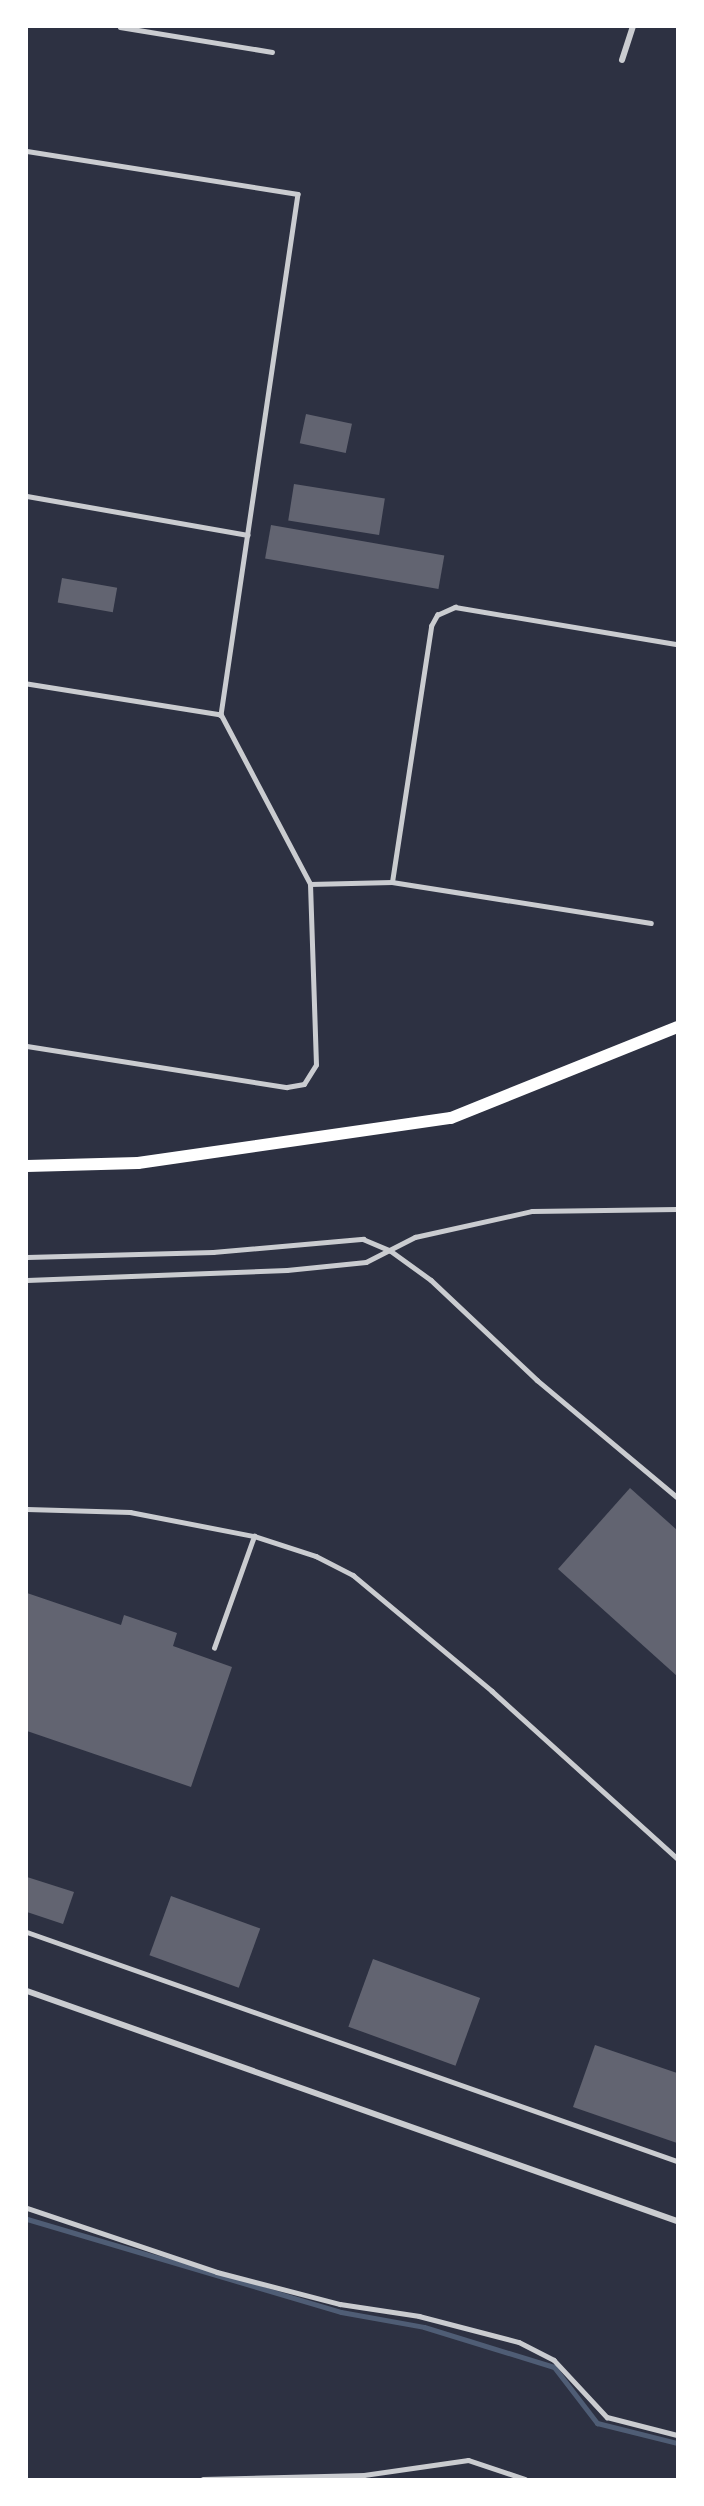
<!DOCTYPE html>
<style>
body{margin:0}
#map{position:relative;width:704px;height:2506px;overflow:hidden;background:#2d3142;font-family:Commissioner,sans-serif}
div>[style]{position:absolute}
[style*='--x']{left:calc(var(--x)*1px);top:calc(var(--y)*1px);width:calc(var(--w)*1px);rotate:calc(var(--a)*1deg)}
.stream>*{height:5px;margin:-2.5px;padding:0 2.5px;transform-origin:2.5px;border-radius:2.5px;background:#4f5d75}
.building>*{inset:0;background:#626471;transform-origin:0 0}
.service>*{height:4.5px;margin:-2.25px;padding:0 2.25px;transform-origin:2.25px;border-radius:2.25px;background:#caccd0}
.minor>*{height:6px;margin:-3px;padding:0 3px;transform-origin:3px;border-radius:3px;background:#caccd0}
.secondary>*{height:12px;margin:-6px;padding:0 6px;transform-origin:6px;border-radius:6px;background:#fff}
span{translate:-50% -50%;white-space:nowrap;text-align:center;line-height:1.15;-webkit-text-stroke:4.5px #fff;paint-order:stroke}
.frame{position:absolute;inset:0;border:28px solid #fff;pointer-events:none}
</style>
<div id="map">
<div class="stream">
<i style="--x:27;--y:2219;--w:327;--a:16.5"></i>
<i style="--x:341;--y:2312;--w:84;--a:10.2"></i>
<i style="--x:424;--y:2327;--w:136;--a:17.1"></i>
<i style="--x:554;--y:2367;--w:71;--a:52.5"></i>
<i style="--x:597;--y:2423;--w:82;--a:14"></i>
</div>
<div class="building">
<i style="left:306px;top:414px;width:47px;height:30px;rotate:12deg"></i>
<i style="left:294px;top:484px;width:92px;height:37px;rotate:9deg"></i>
<i style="left:271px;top:525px;width:176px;height:34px;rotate:10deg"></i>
<i style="left:62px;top:578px;width:56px;height:25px;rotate:10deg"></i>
<i style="clip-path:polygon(630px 1488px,677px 1530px,677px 1676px,558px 1569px)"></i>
<i style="clip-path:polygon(27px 1593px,121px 1625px,124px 1615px,177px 1633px,173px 1646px,232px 1667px,191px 1787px,27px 1731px)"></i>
<i style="clip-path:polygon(27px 1877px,74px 1892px,63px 1924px,27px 1912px)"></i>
<i style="left:171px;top:1896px;width:95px;height:63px;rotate:20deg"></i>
<i style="left:373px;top:1959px;width:114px;height:72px;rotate:20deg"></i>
<i style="clip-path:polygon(595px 2045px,677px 2073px,677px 2143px,573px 2107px)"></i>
</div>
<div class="service">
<i style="--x:120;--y:27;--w:154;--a:9.3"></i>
<i style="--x:27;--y:151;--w:274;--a:9"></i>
<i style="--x:298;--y:194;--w:527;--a:98.41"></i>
<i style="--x:221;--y:715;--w:196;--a:-170.9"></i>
<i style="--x:27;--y:496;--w:224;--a:10"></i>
<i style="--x:392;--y:882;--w:259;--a:-81.3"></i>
<i style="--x:431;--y:626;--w:13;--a:-61"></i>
<i style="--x:437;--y:615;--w:20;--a:-24"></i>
<i style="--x:455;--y:607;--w:225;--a:9.5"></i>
<i style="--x:310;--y:884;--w:82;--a:-1.4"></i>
<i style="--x:392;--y:882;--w:262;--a:9"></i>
<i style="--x:27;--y:1046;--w:263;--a:9"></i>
<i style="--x:287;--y:1087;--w:17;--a:-10"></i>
<i style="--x:304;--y:1084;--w:22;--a:-58"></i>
<i style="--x:316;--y:1065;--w:181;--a:-91.9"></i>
<i style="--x:310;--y:884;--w:191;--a:-117.8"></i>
<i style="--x:27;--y:1257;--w:186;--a:-1.5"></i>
<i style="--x:213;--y:1252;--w:151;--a:-5"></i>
<i style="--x:363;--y:1239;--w:30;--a:23"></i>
<i style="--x:391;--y:1251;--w:49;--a:35.9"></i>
<i style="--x:431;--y:1280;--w:146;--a:43.3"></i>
<i style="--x:537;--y:1380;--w:182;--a:39.9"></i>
<i style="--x:27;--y:1280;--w:260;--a:-2.2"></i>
<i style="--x:287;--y:1270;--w:79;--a:-5.8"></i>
<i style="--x:366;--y:1262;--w:55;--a:-27"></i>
<i style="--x:415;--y:1237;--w:120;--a:-12.5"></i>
<i style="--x:532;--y:1211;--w:145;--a:-0.8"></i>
<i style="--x:27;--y:1509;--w:103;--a:1.7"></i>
<i style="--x:130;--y:1512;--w:126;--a:11"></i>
<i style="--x:254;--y:1536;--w:65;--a:17.9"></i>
<i style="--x:316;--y:1556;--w:42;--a:27.2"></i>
<i style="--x:353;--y:1575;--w:181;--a:39.8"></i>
<i style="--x:492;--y:1691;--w:249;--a:42.1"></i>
<i style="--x:214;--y:1648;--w:119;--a:-70.3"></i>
<i style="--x:27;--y:1932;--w:689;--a:19.41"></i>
<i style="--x:27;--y:2208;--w:200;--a:18.6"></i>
<i style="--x:217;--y:2272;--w:127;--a:14.6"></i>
<i style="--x:340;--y:2304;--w:80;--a:8.6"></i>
<i style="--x:419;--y:2316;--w:103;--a:14.6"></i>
<i style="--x:519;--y:2342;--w:39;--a:27"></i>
<i style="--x:554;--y:2360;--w:78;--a:47.1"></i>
<i style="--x:607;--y:2417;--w:72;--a:14.4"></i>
<i style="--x:203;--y:2479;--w:161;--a:-1.4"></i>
<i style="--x:364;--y:2475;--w:105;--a:-8.2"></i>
<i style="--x:468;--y:2460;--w:60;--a:18.4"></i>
</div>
<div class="minor">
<i style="--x:622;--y:60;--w:35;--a:-72"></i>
<i style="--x:27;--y:1991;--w:689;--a:19.49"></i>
</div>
<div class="secondary">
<i style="--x:27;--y:1166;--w:111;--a:-1.5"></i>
<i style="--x:138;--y:1163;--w:316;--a:-8.2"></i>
<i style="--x:451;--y:1118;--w:244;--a:-21.9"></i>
</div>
<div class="frame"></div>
</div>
